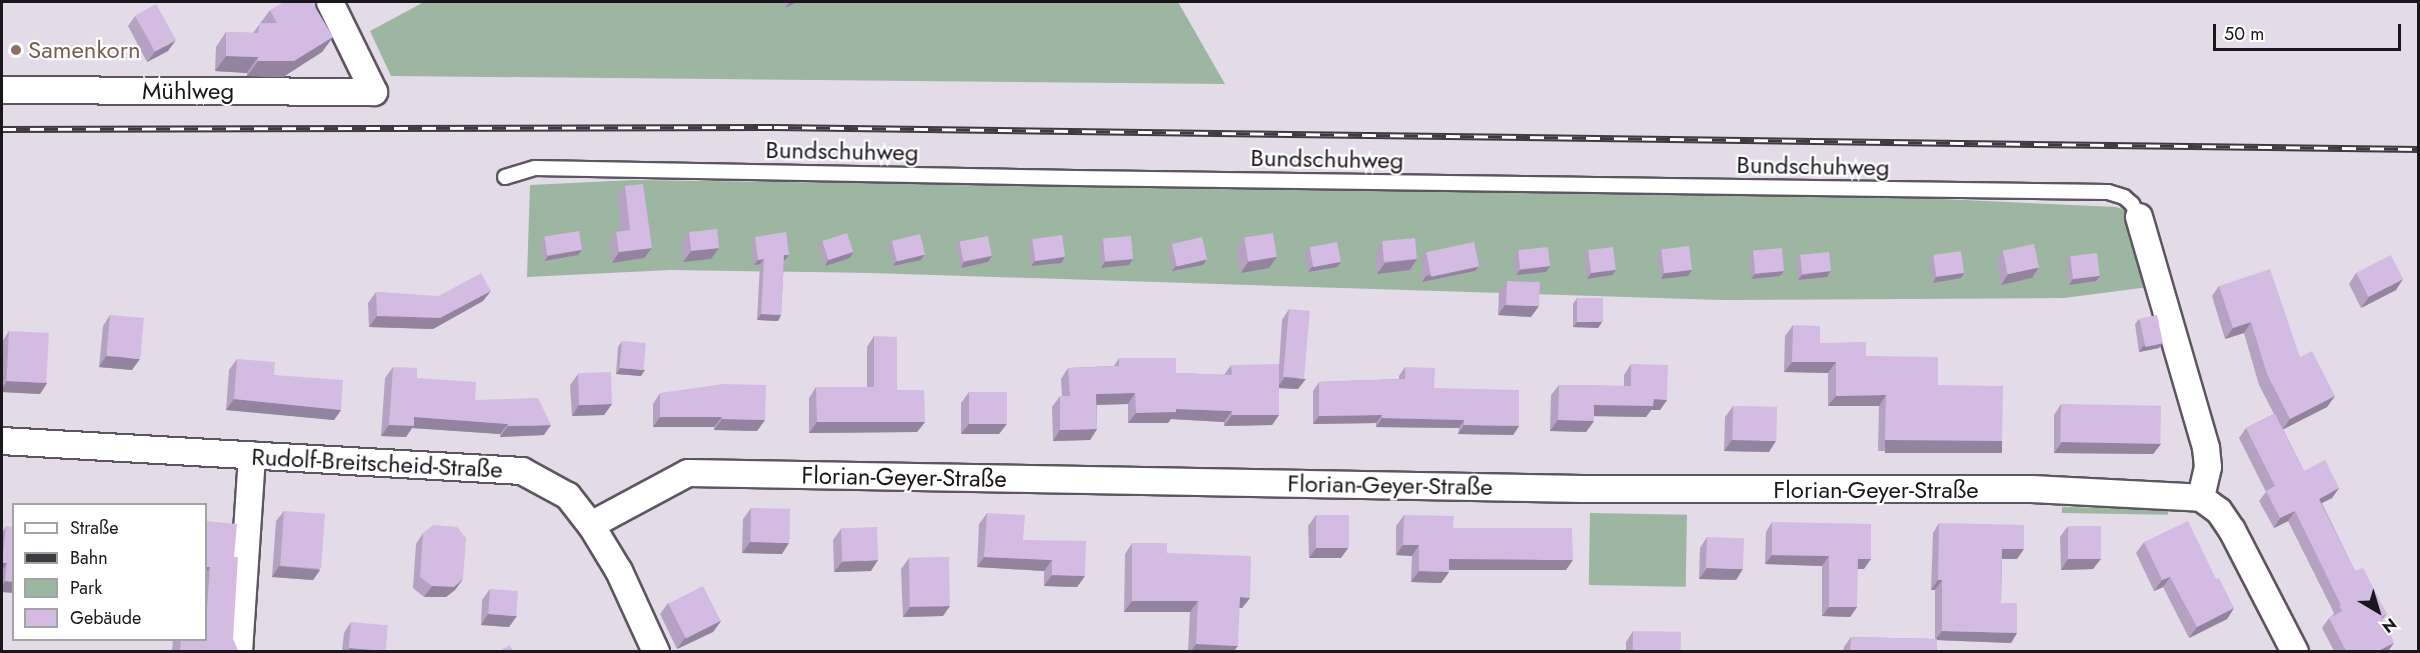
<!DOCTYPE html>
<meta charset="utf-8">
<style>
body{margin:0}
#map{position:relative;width:2420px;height:653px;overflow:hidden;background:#e4dbe8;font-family:Jost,sans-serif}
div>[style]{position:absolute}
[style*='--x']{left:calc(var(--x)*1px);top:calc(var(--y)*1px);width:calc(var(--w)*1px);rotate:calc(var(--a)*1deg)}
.green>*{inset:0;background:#9cb6a2;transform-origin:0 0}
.roads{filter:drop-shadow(2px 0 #5d5661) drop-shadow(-2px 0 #5d5661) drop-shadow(0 2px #5d5661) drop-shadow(0 -2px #5d5661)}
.lane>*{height:14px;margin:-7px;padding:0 7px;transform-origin:7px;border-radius:7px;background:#fff}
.street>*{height:26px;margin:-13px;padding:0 13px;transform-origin:13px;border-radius:13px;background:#fff}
.rail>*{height:7px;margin-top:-3.5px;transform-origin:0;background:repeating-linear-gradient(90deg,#fff 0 14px,#3e3a40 0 28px);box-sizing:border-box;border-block:2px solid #3e3a40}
.wall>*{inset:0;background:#b6a1c2}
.shaded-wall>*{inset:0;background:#94839e;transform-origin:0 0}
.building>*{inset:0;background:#d4bbe1;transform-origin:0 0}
.dots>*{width:16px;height:16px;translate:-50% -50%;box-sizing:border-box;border:3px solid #fff;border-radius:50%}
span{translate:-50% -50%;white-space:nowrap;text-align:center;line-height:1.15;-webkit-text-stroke:4.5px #fff;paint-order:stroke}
.education-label{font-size:24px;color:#785e54}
.left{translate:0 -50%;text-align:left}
.street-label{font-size:24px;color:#1a171c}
.frame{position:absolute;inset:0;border:3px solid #1a171c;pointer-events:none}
.legend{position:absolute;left:12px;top:503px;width:195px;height:138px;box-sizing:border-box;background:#fff;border:2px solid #a3a2a4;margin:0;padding:8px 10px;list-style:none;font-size:18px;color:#1a171c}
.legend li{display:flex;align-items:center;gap:12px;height:30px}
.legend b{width:30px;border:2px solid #a3a2a4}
.north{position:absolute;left:2348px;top:581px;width:60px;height:60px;-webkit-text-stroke:4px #fff;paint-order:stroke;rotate:142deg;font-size:16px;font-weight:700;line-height:24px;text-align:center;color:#1a171c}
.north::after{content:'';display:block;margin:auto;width:21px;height:27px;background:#1a171c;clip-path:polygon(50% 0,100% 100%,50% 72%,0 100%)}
.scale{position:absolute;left:2213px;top:24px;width:188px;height:27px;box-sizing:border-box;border:3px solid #1a171c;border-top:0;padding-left:8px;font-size:18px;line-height:21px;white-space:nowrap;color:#1a171c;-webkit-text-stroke:4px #fff;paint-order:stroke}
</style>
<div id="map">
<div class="green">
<i style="clip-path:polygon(424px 2px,1178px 2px,1225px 84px,391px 76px,370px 31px)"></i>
<i style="clip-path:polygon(633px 180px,1877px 196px,2116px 207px,2126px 210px,2149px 287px,2064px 298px,1721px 300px,871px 273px,670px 270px,527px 277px,530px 185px)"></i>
<i style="left:2062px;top:507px;width:106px;height:6px;rotate:1deg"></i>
<i style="left:1590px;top:513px;width:97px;height:72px;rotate:1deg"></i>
</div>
<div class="roads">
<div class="lane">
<i style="--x:505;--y:177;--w:31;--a:-17"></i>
<i style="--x:535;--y:168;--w:540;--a:1.06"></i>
<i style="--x:1075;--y:178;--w:1033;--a:0.78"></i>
<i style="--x:2108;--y:192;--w:17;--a:17"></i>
<i style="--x:2124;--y:197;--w:11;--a:41"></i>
<i style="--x:2132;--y:204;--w:15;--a:62"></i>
</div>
<div class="street">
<i style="--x:2;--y:90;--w:372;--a:0.3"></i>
<i style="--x:374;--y:92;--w:100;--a:-116.1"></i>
<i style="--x:2139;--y:217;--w:241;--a:73.8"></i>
<i style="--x:2206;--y:448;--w:19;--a:84"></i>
<i style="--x:2208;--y:467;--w:32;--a:103"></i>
<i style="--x:2;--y:441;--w:521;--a:3.3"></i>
<i style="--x:522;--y:471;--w:52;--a:28.5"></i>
<i style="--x:568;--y:496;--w:37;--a:52"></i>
<i style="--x:591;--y:525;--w:54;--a:58.7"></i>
<i style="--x:619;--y:571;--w:89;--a:65.4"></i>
<i style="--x:591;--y:525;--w:110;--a:-28.2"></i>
<i style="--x:688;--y:473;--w:895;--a:1.02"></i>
<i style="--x:1583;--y:489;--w:449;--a:0"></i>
<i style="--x:2032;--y:489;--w:169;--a:3"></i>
<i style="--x:2201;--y:498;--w:22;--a:36"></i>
<i style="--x:2219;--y:511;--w:23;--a:56"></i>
<i style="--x:2232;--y:530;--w:137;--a:62.7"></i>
<i style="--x:239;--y:652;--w:197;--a:-86.2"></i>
</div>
</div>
<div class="rail">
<i style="--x:2;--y:129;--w:772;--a:-0.15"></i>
<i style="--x:774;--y:127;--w:1644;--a:0.77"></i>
</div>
<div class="wall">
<i style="clip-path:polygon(782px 2px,797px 2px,785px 8px)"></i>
<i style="clip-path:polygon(270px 10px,333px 37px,322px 52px,283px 77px,247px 76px,247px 73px,215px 71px,216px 47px,226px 32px,253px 33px)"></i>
<i style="clip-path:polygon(135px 16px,168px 51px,147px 62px,128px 26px)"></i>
<i style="clip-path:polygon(625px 186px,644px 258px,612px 263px,609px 242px,616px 232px,621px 231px,617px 197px)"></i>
<i style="clip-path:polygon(689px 232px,711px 259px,683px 262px,681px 243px)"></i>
<i style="clip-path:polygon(545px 237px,582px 250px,578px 255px,544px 261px,541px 243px)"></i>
<i style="clip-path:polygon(755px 237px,789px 255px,785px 260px,784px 260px,781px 315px,778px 321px,757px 320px,760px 264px,754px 265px,751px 243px)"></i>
<i style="clip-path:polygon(1244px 238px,1269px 268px,1241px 273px,1236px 249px)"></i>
<i style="clip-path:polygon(1032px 239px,1065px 257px,1061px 263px,1031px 266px,1029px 244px)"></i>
<i style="clip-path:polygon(1103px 239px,1133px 259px,1129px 265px,1101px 268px,1099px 245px)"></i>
<i style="clip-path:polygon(822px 241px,853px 252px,850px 258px,825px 266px,818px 246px)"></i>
<i style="clip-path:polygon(892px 241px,925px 254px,921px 260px,893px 266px,888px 246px)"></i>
<i style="clip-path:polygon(960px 242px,988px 262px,961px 268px,956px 247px)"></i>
<i style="clip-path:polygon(1382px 242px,1417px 259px,1410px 270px,1377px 274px,1375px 253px)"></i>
<i style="clip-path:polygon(1172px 243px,1207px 259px,1203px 265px,1172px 271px,1168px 249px)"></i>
<i style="clip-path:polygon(1309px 247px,1341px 262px,1337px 267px,1308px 272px,1305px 252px)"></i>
<i style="clip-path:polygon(1661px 249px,1688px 276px,1661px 279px,1657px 255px)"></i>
<i style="clip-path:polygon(1588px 250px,1616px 270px,1612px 275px,1587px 279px,1584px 256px)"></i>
<i style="clip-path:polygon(1426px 251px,1479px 266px,1475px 271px,1422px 282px,1422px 257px)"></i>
<i style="clip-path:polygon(1518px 251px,1550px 266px,1546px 272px,1516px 275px,1514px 256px)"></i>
<i style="clip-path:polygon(1753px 251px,1780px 276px,1751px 279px,1749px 256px)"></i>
<i style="clip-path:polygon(2003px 251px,2032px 278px,2001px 285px,1996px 262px)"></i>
<i style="clip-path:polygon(1800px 256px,1827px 277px,1798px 280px,1796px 261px)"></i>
<i style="clip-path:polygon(1933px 256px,1964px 273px,1961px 278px,1933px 283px,1929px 262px)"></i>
<i style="clip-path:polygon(2070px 256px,2100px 276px,2096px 281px,2069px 285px,2066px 262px)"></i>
<i style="clip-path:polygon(2356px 273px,2396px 290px,2361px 308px,2349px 284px)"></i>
<i style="clip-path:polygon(1507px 281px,1531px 317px,1498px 315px,1499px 291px)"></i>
<i style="clip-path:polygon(2219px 286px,2300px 357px,2335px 396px,2327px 407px,2283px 429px,2304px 471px,2339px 488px,2332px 498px,2322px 503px,2355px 571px,2387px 614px,2382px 620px,2394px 643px,2388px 651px,2334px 651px,2322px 628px,2329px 618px,2332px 616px,2334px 613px,2288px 521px,2274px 528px,2259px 501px,2266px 492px,2239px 438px,2246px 428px,2274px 414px,2259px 385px,2244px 333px,2225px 339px,2212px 296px)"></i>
<i style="clip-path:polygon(376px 292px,483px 301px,433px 329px,369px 327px,368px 303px)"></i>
<i style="clip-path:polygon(1577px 298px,1602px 322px,1598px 328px,1573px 327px,1573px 304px)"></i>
<i style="clip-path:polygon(1289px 309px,1298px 389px,1279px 388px,1279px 415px,1272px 425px,1224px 426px,1224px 422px,1171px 419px,1168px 423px,1128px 423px,1128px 404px,1097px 405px,1097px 429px,1090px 440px,1053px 441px,1052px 407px,1060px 396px,1062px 396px,1061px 379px,1068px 368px,1114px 366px,1119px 358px,1176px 373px,1224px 375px,1231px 365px,1279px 367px,1282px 320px)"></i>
<i style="clip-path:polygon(110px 315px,132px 370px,99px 367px,103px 326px)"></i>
<i style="clip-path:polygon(2139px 319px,2159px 348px,2139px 352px,2135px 324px)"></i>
<i style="clip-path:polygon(1793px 325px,1820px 343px,1866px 356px,1938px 385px,1994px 452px,1878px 451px,1879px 406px,1828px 406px,1828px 373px,1784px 372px,1785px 336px)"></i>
<i style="clip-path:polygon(9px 331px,47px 383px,40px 394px,2px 392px,2px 342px)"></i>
<i style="clip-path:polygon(874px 336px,897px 390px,925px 422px,917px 432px,809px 433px,809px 398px,816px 387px,867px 387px,867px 347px)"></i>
<i style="clip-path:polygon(622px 341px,641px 376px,616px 374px,618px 347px)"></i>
<i style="clip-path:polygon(237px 359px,274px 375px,341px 410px,334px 420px,226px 410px,229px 370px)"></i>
<i style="clip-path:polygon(1631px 364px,1667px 400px,1660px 410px,1651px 410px,1646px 417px,1594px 416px,1594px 421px,1586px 432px,1550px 431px,1551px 395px,1559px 385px,1624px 386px,1624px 375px)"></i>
<i style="clip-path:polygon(393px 367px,417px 378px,475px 400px,544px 435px,500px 437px,500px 434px,412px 428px,406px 437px,381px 436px,385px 378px)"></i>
<i style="clip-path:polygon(1405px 367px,1434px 388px,1519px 426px,1513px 435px,1458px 434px,1459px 428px,1376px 427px,1376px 423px,1313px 424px,1313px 391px,1319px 382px,1399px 379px,1399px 376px)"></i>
<i style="clip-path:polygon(578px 374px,612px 404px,604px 415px,572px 416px,570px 385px)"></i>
<i style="clip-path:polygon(969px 392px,999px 434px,961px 434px,961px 403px)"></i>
<i style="clip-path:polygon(660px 393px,765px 420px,757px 431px,714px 430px,714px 427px,653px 427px,653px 404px)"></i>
<i style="clip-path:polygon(2061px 404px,2161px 444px,2153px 454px,2054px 453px,2054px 415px)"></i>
<i style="clip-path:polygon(1733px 406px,1769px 452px,1724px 451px,1725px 417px)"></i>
<i style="clip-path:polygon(751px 508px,782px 554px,742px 553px,743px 519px)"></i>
<i style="clip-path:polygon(284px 511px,320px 570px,313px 580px,272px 577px,276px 521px)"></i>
<i style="clip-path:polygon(987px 513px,1023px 540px,1085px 576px,1077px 587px,1044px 586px,1044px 571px,977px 567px,979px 524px)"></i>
<i style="clip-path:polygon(1316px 515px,1341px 558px,1309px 558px,1308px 526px)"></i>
<i style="clip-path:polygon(1404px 515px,1453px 528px,1566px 570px,1449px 570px,1449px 572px,1441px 583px,1411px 582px,1412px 556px,1396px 555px,1396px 526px)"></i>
<i style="clip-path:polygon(206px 521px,234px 557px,233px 639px,238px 651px,172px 651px,173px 639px,206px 639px)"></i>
<i style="clip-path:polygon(1772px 522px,1864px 569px,1857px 569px,1857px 607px,1850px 617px,1822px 616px,1822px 566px,1765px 564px,1766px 532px)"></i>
<i style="clip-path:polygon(1939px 523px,2017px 559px,2002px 559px,2001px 603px,2017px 633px,2011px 643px,1937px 640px,1937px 651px,1843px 651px,1844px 647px,1851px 637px,1935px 639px,1935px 590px,1931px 590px,1933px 533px)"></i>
<i style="clip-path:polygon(6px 526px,14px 593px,2px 592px,2px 533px)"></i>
<i style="clip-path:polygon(2068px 526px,2093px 569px,2061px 570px,2060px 537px)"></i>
<i style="clip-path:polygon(841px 529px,871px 571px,834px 572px,833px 540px)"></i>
<i style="clip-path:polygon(423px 533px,463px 579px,455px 590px,446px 597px,424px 597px,413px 588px,416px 544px)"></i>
<i style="clip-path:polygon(1707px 537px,1736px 580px,1699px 579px,1700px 548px)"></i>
<i style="clip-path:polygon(2144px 542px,2216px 579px,2234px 608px,2227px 619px,2189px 638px,2163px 587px,2154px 591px,2136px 553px)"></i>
<i style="clip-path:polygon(1132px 543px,1167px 553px,1250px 598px,1242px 608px,1239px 608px,1234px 651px,1188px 651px,1190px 612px,1124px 612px,1125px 554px)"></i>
<i style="clip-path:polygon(909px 558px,943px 616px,903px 617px,901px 569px)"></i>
<i style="clip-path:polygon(490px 589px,509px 627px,481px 625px,482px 600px)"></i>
<i style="clip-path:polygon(668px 603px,721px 621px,713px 632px,677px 649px,660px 614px)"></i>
<i style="clip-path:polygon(351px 622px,386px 651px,342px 651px,344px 633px)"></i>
<i style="clip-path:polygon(1633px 631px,1681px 651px,1626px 651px,1626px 642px)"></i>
</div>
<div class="shaded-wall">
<i style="clip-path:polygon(790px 2px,797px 2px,785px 8px)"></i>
<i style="clip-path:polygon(333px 37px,322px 52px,283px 77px,247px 76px,258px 61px)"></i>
<i style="clip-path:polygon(176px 40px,168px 51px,147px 62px,155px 52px)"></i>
<i style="clip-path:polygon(226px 56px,258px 57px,247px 73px,215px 71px)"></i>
<i style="clip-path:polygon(652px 248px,644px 258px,612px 263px,619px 252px)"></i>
<i style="clip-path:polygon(719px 248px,711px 259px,683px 262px,691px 251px)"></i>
<i style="clip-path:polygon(582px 250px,578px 255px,544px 261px,548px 256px)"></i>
<i style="clip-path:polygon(853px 252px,850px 258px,825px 266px,828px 260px)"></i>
<i style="clip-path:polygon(925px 254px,921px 260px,893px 266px,897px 260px)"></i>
<i style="clip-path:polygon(784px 255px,789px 255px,785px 260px,780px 261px)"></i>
<i style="clip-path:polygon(992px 256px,988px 262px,961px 268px,964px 262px)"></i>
<i style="clip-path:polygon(1065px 257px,1061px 263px,1031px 266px,1035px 261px)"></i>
<i style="clip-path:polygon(1277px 257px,1269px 268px,1241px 273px,1248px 262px)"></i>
<i style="clip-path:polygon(764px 259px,760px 264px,754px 265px,758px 260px)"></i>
<i style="clip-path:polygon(1133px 259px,1129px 265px,1101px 268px,1105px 262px)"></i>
<i style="clip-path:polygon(1207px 259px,1203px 265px,1172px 271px,1176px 266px)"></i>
<i style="clip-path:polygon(1417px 259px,1410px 270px,1377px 274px,1385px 263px)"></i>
<i style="clip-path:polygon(1341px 262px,1337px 267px,1308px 272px,1312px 267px)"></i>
<i style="clip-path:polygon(1479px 266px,1475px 271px,1422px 282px,1426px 276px)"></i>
<i style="clip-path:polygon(1550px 266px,1546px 272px,1516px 275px,1520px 270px)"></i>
<i style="clip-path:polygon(2039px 267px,2032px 278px,2001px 285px,2008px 274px)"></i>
<i style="clip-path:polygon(1616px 270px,1612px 275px,1587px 279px,1591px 273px)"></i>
<i style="clip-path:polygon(1692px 270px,1688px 276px,1661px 279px,1664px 273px)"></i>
<i style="clip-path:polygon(1784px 271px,1780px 276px,1751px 279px,1755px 274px)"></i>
<i style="clip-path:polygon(1831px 271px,1827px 277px,1798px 280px,1802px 275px)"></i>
<i style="clip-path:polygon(1964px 273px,1961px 278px,1933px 283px,1936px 277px)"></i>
<i style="clip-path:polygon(2100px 276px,2096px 281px,2069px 285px,2073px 279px)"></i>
<i style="clip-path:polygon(2403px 279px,2396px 290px,2361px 308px,2369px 297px)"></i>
<i style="clip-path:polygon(491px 291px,483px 301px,433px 329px,369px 327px,377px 316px)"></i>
<i style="clip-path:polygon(1505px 305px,1539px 306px,1531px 317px,1498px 315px)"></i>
<i style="clip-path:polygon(761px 314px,781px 315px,778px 321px,757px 320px)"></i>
<i style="clip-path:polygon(1577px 322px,1602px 322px,1598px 328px,1573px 327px)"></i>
<i style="clip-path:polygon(2251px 322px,2244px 333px,2225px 339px,2233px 328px)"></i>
<i style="clip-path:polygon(2163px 343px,2159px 348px,2139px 352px,2143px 346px)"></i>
<i style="clip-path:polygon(106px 356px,140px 359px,132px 370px,99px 367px)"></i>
<i style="clip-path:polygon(1792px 362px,1836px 362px,1828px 373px,1784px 372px)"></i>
<i style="clip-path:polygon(620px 368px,645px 370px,641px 376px,616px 374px)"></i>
<i style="clip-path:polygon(1285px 377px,1306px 379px,1298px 389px,1277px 388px)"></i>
<i style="clip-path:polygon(7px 381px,47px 383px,40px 394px,2px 392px,2px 389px)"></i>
<i style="clip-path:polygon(1135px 393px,1128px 404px,1089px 405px,1096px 394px)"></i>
<i style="clip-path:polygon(1886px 395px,1879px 406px,1828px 406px,1836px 396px)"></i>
<i style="clip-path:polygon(2335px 396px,2327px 407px,2282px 430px,2290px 419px)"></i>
<i style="clip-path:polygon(234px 399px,341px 410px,334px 420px,226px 410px)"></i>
<i style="clip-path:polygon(1654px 399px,1667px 400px,1660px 410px,1651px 410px,1646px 417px,1586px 416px,1594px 405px)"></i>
<i style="clip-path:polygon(612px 404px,604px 415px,572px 416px,579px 405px)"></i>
<i style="clip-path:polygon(1176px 409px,1232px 411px,1224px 422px,1171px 419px,1168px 423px,1128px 423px,1136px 413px)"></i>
<i style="clip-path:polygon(1232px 415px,1279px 415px,1272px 425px,1224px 426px)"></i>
<i style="clip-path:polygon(1382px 415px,1376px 423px,1313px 424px,1319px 416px)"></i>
<i style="clip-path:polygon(414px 417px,508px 424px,500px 434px,412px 428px,406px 437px,381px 436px,389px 425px)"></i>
<i style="clip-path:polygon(660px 417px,722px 417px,714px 427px,653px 427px)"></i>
<i style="clip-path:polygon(1382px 418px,1464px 420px,1459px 428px,1376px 427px)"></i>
<i style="clip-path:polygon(722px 419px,765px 420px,757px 431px,714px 430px)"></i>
<i style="clip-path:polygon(1558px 420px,1594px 421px,1586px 432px,1550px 431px)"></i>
<i style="clip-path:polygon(817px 422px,925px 422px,917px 432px,809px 433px)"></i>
<i style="clip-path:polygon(969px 424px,1007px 424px,999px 434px,961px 434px)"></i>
<i style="clip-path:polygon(551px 425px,544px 435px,500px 437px,508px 426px)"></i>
<i style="clip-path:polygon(1464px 425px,1519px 426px,1513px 435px,1458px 434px)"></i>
<i style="clip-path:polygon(1097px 429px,1090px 440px,1053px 441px,1060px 430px)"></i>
<i style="clip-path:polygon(1732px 440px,1776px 441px,1769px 452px,1724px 451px)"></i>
<i style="left:1885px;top:440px;width:117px;height:13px"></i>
<i style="clip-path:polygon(2062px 442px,2161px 444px,2153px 454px,2054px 453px)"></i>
<i style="clip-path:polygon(2339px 488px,2332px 498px,2312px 508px,2319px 499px)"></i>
<i style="clip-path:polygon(2295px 511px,2288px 521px,2274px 528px,2280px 518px)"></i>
<i style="clip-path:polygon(750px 542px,789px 543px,782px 554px,742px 553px)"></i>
<i style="clip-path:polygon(1403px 545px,1419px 545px,1412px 556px,1396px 555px)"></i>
<i style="clip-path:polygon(1349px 547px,1341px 558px,1309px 558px,1316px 548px)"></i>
<i style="clip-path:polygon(2002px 549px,2024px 549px,2017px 559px,1996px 559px)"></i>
<i style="clip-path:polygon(1772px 555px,1829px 556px,1822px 566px,1765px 564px)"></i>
<i style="clip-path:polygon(984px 557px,1052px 560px,1044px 571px,977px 567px)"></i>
<i style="clip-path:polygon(1449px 559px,1573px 560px,1566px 570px,1442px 570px)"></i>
<i style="clip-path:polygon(1858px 559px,1871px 559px,1864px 569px,1851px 569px)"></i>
<i style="clip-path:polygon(2068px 559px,2101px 559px,2093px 569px,2061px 570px)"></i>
<i style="clip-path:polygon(878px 560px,871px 571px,834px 572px,842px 562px)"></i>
<i style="clip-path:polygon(2px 563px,7px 563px,2px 571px)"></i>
<i style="clip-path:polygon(279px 566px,320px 570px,313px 580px,272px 577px)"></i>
<i style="clip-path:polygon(206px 567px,210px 567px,206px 573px)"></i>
<i style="clip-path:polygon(1707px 568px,1743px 569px,1736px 580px,1699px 579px)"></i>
<i style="clip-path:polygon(1419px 571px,1449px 572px,1441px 583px,1411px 582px)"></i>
<i style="clip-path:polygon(1052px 575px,1085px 576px,1077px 587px,1044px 586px)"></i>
<i style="clip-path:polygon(2170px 577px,2163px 587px,2154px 591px,2162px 580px)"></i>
<i style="clip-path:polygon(463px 579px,455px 590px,446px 597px,424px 597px,432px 586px)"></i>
<i style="clip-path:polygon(1938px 580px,1942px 580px,1935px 590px,1931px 590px)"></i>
<i style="clip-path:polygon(5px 581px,14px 582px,14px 593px,2px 592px,2px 587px)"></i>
<i style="clip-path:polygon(1240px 597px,1250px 598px,1242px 608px,1232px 608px)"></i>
<i style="clip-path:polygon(1132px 601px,1198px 601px,1190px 612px,1124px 612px)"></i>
<i style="clip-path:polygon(950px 606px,943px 616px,903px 617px,910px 607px)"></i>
<i style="clip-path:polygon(1829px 607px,1857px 607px,1850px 617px,1822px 616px)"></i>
<i style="clip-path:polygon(2234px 608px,2227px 619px,2189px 638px,2197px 627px)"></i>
<i style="clip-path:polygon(488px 614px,517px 616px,509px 627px,481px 625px)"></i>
<i style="clip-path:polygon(721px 621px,713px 632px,677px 649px,685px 638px)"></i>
<i style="clip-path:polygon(1942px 631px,2017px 633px,2011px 643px,1935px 640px)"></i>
<i style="clip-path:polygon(2394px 643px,2388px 651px,2378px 651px)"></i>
<i style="clip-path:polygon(1196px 644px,1238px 646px,1234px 651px,1191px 651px)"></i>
<i style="clip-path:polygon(350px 648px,387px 650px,386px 651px,347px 651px)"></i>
</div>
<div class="building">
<i style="clip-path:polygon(284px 2px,312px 2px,333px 37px,294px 61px,258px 61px,258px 57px,226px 56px,226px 32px,258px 33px,260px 23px,277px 23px,270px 10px)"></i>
<i style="left:156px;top:4px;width:41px;height:24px;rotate:61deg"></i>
<i style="clip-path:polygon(643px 184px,652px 248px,619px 252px,616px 232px,630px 230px,625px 186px)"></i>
<i style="left:717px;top:229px;width:19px;height:28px;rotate:84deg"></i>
<i style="left:579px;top:231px;width:19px;height:35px;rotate:81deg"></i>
<i style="clip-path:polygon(786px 232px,789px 255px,784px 255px,781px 315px,761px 314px,764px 259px,758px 260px,755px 237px)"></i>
<i style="left:847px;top:233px;width:20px;height:26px;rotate:72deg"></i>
<i style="left:1273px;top:233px;width:24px;height:29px;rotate:81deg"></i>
<i style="left:920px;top:234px;width:21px;height:29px;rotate:76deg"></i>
<i style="left:1062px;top:235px;width:22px;height:30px;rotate:82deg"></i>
<i style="left:988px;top:236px;width:20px;height:29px;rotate:79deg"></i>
<i style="left:1131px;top:236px;width:23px;height:28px;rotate:85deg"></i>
<i style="left:1202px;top:237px;width:23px;height:31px;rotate:77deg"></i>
<i style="left:1415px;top:238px;width:21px;height:33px;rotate:85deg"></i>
<i style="left:1337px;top:242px;width:20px;height:28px;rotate:79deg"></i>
<i style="left:1474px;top:242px;width:25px;height:49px;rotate:78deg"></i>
<i style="left:2034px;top:244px;width:24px;height:32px;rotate:78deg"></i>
<i style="left:1689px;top:246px;width:24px;height:28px;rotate:83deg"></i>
<i style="left:1548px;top:247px;width:19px;height:30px;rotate:84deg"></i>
<i style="left:1613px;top:247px;width:23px;height:25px;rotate:83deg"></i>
<i style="left:1782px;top:248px;width:23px;height:29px;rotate:85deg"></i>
<i style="left:1961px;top:251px;width:22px;height:28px;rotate:82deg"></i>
<i style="left:1829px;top:252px;width:19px;height:29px;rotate:84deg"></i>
<i style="left:2097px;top:253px;width:23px;height:27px;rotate:83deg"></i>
<i style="left:2391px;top:255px;width:27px;height:39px;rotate:63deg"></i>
<i style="clip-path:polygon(2270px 269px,2300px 357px,2312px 351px,2335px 396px,2290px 419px,2267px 374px,2251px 322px,2233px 328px,2219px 286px)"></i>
<i style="clip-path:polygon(481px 273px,491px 291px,440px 318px,377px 316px,376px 292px,439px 296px)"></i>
<i style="left:1507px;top:281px;width:33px;height:24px;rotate:2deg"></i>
<i style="left:1577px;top:298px;width:26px;height:24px"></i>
<i style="left:1289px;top:309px;width:21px;height:68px;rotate:5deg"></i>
<i style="left:110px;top:315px;width:34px;height:41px;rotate:5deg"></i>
<i style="left:2157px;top:315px;width:29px;height:18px;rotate:78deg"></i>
<i style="clip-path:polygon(1793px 325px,1820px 326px,1820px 343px,1866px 342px,1866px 356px,1938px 357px,1938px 385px,2003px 386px,2002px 441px,1885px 440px,1886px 395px,1836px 396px,1836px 362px,1792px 362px)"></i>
<i style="left:9px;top:331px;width:40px;height:50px;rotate:3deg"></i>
<i style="clip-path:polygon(874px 336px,897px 337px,897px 390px,924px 390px,925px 422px,817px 422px,816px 387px,874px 387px)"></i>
<i style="left:622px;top:341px;width:24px;height:27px;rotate:5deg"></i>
<i style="clip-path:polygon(1119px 358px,1176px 358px,1176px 373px,1232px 375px,1231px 365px,1279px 364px,1279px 415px,1232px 415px,1232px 411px,1176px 409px,1176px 412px,1136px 413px,1135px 393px,1096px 394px,1097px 429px,1060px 430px,1060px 396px,1070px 396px,1068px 368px,1119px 366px)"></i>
<i style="clip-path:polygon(237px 359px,275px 362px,274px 375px,343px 380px,341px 410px,234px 399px)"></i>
<i style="clip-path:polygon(1631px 364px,1668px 365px,1667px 400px,1654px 399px,1653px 406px,1594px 405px,1594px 421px,1558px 420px,1559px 385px,1631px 386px)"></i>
<i style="clip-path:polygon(393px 367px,417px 368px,417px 378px,476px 382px,475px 400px,538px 398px,551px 425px,508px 426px,508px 424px,414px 417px,414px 426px,389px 425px)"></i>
<i style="clip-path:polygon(1405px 367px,1435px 368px,1434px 388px,1519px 390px,1519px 426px,1464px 425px,1464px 420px,1382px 418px,1382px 415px,1319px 416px,1319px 382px,1405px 379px)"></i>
<i style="left:611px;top:372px;width:32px;height:33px;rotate:88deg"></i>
<i style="clip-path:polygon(723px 384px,766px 385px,765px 420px,722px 419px,722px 417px,660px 417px,660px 393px)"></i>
<i style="left:969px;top:392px;width:38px;height:32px"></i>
<i style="left:2061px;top:404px;width:100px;height:38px;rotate:1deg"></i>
<i style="left:1733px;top:406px;width:44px;height:34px;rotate:1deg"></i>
<i style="clip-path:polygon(2275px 414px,2304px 471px,2325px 460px,2339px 488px,2319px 499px,2355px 571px,2363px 568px,2387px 614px,2381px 617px,2394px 643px,2378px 651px,2346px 651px,2329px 618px,2342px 611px,2339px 606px,2341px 605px,2295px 511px,2280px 518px,2266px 491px,2275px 486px,2246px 428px)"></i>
<i style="left:751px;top:508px;width:39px;height:34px;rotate:1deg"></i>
<i style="left:284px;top:511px;width:41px;height:55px;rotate:4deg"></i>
<i style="clip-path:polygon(987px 513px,1025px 515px,1023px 540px,1086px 541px,1085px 576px,1052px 575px,1052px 560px,984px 557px)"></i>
<i style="left:1316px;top:515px;width:33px;height:33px"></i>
<i style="clip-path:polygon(1404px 515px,1454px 516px,1453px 528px,1572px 528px,1573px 560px,1449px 559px,1449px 572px,1419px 571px,1419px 545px,1403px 545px)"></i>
<i style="clip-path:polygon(206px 521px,237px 524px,234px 557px,238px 557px,233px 639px,238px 651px,180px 651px,181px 639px,206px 639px,206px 622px,210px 567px,206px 567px)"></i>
<i style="clip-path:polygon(2188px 521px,2216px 579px,2219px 578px,2234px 608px,2197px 627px,2170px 577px,2162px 580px,2144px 542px)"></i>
<i style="clip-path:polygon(1772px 522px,1871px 524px,1871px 559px,1858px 559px,1857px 607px,1829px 607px,1829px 556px,1772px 555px)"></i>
<i style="clip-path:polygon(1939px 523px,2024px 525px,2024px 549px,2002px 549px,2001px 603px,2017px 603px,2017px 633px,1942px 631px,1942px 580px,1938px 580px)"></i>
<i style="clip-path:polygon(433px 525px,457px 527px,466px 538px,463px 579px,454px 587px,432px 586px,420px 577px,423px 533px)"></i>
<i style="clip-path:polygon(6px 526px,14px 527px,14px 582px,5px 581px,7px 563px,2px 563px)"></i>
<i style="left:2068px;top:526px;width:33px;height:33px"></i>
<i style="left:877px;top:527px;width:33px;height:36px;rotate:88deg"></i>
<i style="left:1707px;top:537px;width:37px;height:31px;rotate:2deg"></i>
<i style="clip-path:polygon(1132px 543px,1167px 543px,1167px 553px,1251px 556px,1250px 598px,1240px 597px,1238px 646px,1196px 644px,1198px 601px,1132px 601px)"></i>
<i style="left:949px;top:557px;width:49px;height:40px;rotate:89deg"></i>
<i style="left:703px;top:586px;width:39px;height:39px;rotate:63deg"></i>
<i style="left:490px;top:589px;width:28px;height:25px;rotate:4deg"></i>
<i style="left:351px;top:622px;width:37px;height:26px;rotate:5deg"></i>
<i style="left:1633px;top:631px;width:48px;height:20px;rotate:1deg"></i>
<i style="clip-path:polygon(1851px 637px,1937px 639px,1937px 651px,1850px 651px)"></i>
<i style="clip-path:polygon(510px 645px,513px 651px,499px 651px)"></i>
</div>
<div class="dots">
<i style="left:16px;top:50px;background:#8d6e63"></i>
</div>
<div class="education-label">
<span class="left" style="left:28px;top:50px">Samenkorn</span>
</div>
<div class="street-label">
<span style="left:188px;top:91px">Mühlweg</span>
<span style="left:842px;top:151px;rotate:1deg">Bundschuhweg</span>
<span style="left:1327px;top:159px;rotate:1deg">Bundschuhweg</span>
<span style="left:1813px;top:166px;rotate:1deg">Bundschuhweg</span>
<span style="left:377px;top:463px;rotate:3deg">Rudolf-Breitscheid-Straße</span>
<span style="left:904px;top:477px;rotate:1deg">Florian-Geyer-Straße</span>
<span style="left:1390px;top:485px;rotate:1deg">Florian-Geyer-Straße</span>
<span style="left:1876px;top:490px">Florian-Geyer-Straße</span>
</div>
<div class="frame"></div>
<ul class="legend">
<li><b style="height:8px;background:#fff"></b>Straße</li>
<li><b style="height:8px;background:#3e3a40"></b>Bahn</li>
<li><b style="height:16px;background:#9cb6a2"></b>Park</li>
<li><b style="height:16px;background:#d4bbe1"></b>Gebäude</li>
</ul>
<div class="north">N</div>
<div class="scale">50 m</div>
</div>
